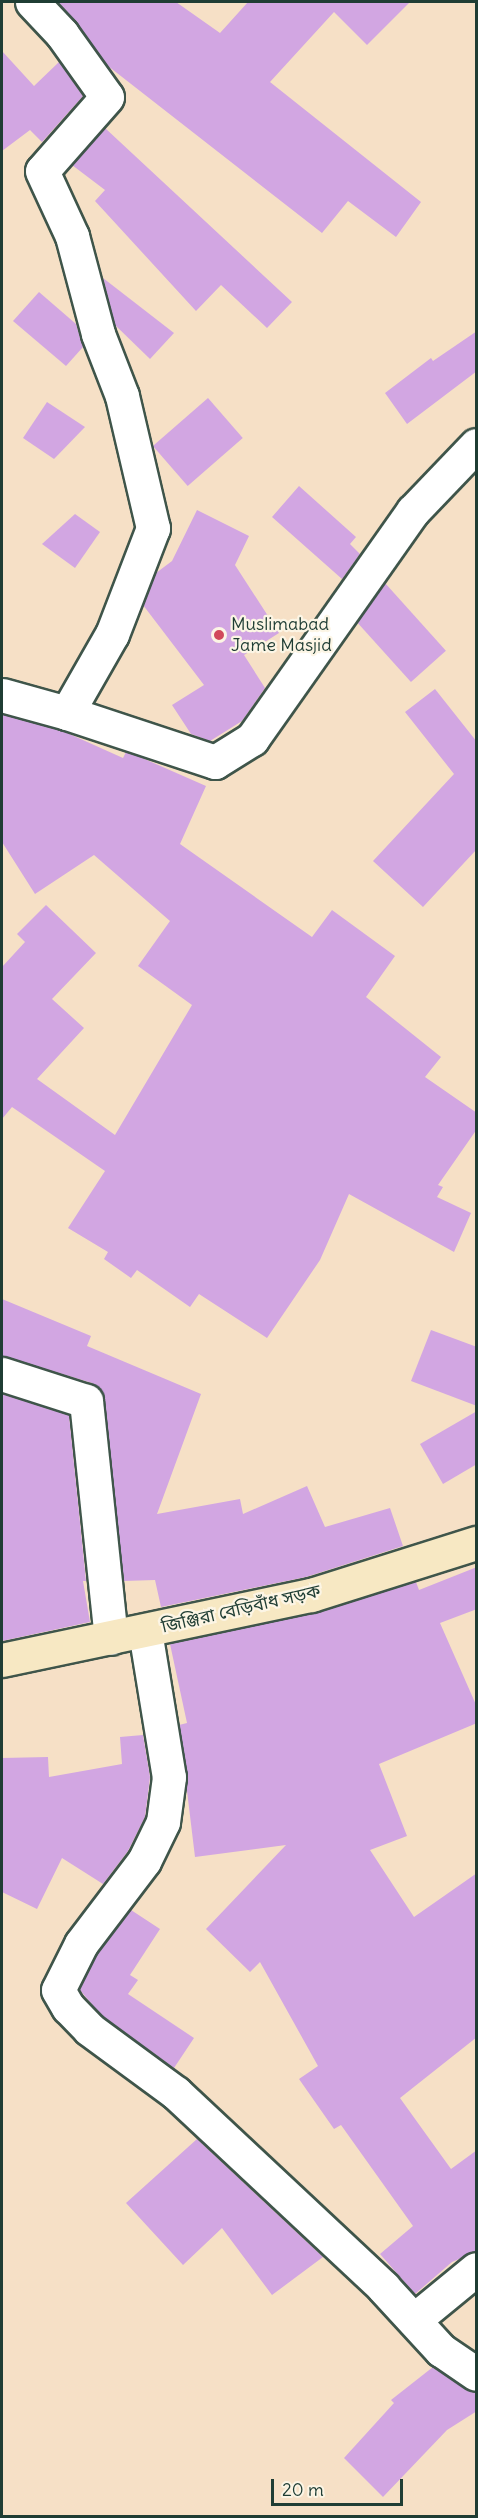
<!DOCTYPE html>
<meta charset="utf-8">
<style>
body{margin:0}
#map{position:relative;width:478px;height:2518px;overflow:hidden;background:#f6e0c6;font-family:Delius,"Noto Sans Bengali",sans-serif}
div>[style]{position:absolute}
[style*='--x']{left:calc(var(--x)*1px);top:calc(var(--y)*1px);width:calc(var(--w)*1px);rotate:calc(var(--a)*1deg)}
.building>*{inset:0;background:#d2a6e2;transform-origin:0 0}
.roads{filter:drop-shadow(2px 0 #3f554a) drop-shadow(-2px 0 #3f554a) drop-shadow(0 2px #3f554a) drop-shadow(0 -2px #3f554a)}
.street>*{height:33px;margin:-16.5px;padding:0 16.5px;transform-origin:16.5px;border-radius:16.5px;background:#fff}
.secondary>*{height:33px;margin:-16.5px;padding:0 16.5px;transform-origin:16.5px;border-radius:16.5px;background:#f7e8c3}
.dots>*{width:16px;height:16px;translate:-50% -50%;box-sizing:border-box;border:3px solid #fcf5e5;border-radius:50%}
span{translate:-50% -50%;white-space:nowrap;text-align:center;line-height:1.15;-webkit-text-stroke:4.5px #fcf5e5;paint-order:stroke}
.poi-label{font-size:18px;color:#1f3d34}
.left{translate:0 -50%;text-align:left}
.street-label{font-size:18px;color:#1f3d34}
.frame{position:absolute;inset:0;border:3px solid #1f3d34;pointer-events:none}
.scale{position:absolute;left:271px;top:2479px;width:132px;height:27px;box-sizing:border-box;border:3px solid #1f3d34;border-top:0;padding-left:8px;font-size:18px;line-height:21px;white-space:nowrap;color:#1f3d34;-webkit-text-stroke:4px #fcf5e5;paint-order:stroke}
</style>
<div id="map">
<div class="building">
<i style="clip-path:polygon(57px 2px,176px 2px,220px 33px,248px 2px,410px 2px,367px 45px,334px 12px,270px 82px,421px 202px,396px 237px,348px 201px,322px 233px,108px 66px)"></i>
<i style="clip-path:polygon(2px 51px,34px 86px,59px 62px,83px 96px,42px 142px,30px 130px,2px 151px)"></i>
<i style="clip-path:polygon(105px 128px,292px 302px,267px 328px,221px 285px,196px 311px,95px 201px,105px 190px,72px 165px)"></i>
<i style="clip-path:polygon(103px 278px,174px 333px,150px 359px,115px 325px)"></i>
<i style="clip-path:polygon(39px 292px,76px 324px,83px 347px,66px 366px,13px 321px)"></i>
<i style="clip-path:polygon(477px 331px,477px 371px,407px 424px,385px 393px,431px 358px,433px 361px)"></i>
<i style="left:208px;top:398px;width:53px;height:73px;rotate:49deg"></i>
<i style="clip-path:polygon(47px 402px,85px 427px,54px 459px,23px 438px)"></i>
<i style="clip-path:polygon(299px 486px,356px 537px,350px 544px,360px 554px,342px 579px,272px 517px)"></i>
<i style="clip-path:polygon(197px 510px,249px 536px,235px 565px,279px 633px,244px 655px,265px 688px,242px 721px,210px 741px,191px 734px,172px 705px,204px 685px,143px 605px,156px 573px,172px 561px)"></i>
<i style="clip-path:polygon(75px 514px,100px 532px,75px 568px,42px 544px)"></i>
<i style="left:385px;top:583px;width:91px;height:47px;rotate:48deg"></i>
<i style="clip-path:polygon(435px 689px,477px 742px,477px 849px,423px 907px,373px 861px,454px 774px,405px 712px)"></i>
<i style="clip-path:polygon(2px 714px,65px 732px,123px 758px,126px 752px,140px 757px,206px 786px,180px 844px,312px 937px,332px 910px,395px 956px,366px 997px,441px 1057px,425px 1077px,477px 1113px,477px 1129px,438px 1185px,443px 1187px,437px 1197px,471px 1213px,454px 1252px,349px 1194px,320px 1260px,267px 1338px,199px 1294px,190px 1307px,137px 1270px,131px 1278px,104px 1259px,108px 1252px,68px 1228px,105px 1171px,12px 1107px,2px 1119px,2px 967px,25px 942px,17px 934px,46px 905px,96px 953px,52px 999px,84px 1028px,37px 1079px,115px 1135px,192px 1005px,138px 966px,170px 921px,94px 855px,35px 894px,2px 842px)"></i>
<i style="clip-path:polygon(2px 1299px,91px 1336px,87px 1346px,201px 1394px,157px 1514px,240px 1499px,243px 1514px,307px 1486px,325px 1527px,390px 1508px,403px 1546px,306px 1577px,161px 1607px,155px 1580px,124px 1581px,101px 1390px,92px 1383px,2px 1356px)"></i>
<i style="clip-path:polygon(431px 1330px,477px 1347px,477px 1406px,411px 1381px)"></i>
<i style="clip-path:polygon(2px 1394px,69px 1415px,86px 1581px,83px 1581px,90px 1622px,2px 1641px)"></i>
<i style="clip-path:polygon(477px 1411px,477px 1464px,443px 1484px,420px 1444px)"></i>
<i style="clip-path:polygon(477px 1567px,477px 1609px,440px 1623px,477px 1707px,477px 1723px,379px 1764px,407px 1836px,370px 1850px,414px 1917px,477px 1873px,477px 2037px,400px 2098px,451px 2169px,477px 2150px,477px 2251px,452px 2262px,415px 2294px,380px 2254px,413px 2226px,341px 2125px,334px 2129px,299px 2079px,318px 2066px,260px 1962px,250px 1972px,206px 1929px,286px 1845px,195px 1857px,179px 1725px,187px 1723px,170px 1644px,315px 1613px,416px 1582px,419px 1590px)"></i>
<i style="clip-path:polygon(143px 1735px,150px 1777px,145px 1817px,128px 1851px,103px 1884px,62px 1858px,37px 1909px,2px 1892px,2px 1758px,48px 1757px,49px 1777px,122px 1764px,120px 1737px)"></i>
<i style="clip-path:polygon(131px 1910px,160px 1929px,130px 1975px,138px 1980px,128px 1994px,194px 2038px,174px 2068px,101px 2015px,79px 1989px,95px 1957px)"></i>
<i style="clip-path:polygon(197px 2139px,323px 2257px,272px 2295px,222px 2228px,183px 2265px,126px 2203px)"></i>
<i style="clip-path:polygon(433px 2367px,465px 2389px,477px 2392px,477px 2411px,447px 2430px,383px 2497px,344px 2458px,394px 2403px,391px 2400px)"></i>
</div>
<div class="roads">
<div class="street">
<i style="--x:32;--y:2;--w:44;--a:46.8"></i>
<i style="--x:62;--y:34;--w:77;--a:54.5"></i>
<i style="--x:107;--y:97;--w:98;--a:131.3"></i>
<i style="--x:42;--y:171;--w:72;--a:65.2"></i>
<i style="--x:72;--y:236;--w:101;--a:75.1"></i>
<i style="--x:98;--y:334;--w:66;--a:68.8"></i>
<i style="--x:122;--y:396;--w:136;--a:76.8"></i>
<i style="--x:153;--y:528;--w:114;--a:111.1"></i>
<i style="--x:112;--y:634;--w:91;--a:119.7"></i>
<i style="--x:67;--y:713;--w:156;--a:18.3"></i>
<i style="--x:215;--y:762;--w:44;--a:-31.9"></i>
<i style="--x:252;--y:739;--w:279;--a:-54.8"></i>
<i style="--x:413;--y:511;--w:91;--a:-46.3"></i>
<i style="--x:2;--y:695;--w:67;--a:15.5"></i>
<i style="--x:2;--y:1374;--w:88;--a:17.8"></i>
<i style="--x:86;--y:1401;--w:238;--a:84"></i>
<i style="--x:145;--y:1631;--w:148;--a:80.7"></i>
<i style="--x:169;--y:1777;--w:45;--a:97.6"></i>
<i style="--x:163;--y:1822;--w:43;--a:116"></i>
<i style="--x:144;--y:1861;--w:104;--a:127.2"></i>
<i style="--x:81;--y:1944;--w:51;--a:116.6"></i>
<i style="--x:58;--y:1990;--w:20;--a:60"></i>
<i style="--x:68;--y:2007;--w:30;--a:46"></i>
<i style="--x:89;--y:2029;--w:108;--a:36.3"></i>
<i style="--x:176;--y:2093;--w:284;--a:43.1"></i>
<i style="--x:383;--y:2287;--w:86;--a:47.4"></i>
<i style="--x:441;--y:2350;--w:42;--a:34.4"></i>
<i style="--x:414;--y:2320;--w:80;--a:-39.4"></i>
</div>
<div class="secondary">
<i style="--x:2;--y:1660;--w:316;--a:-11.9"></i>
<i style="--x:311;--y:1595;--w:173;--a:-17.5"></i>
</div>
</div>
<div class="dots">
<i style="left:219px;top:635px;background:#d1495b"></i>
</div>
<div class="poi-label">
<span class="left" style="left:231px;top:635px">Muslimabad<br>Jame Masjid</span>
</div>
<div class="street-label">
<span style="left:241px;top:1609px;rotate:-13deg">জিঞ্জিরা বেড়িবাঁধ সড়ক</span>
</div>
<div class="frame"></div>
<div class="scale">20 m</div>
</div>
